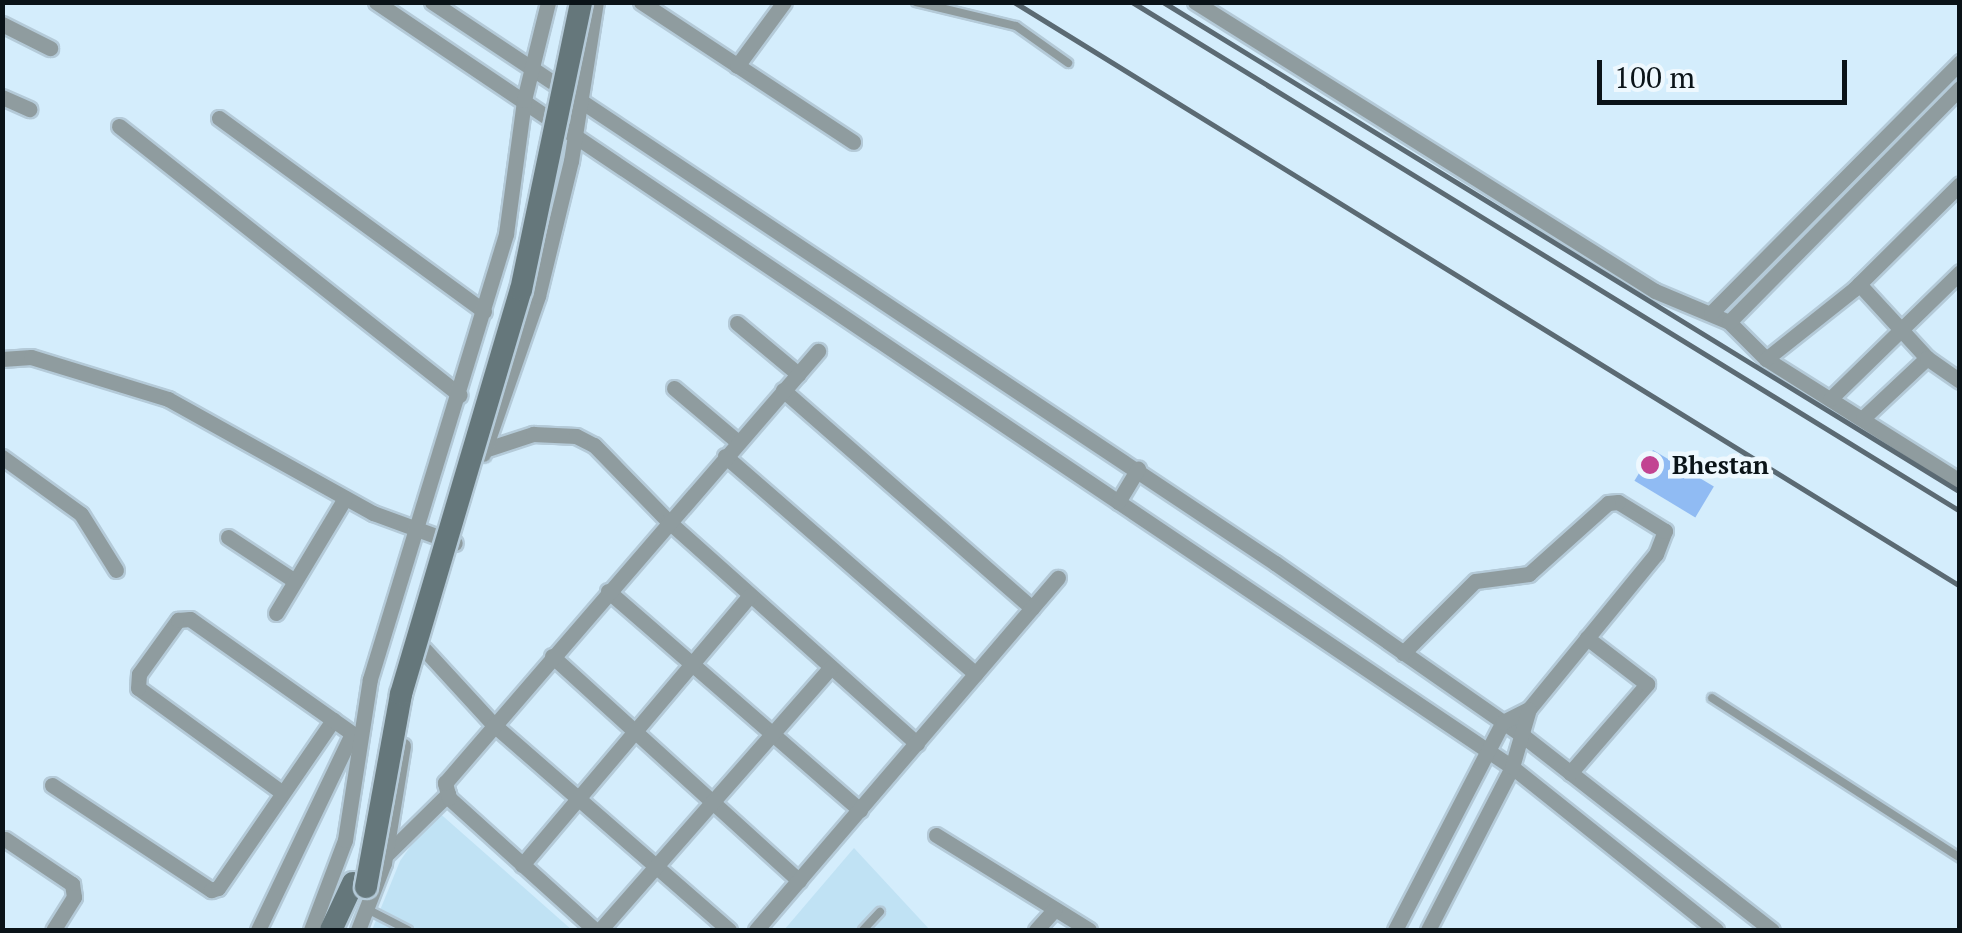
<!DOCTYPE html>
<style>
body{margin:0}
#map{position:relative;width:1962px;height:933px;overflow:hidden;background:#d4edfc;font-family:"PT Serif",serif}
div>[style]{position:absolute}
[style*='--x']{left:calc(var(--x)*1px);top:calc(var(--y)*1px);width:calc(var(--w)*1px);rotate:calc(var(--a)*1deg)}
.built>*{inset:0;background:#c0e2f4}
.building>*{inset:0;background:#90bbf3;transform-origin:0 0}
.roads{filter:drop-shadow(2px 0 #b4cad8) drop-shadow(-2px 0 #b4cad8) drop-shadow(0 2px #b4cad8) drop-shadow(0 -2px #b4cad8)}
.lane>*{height:8px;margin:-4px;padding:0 4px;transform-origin:4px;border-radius:4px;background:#8f9c9f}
.street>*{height:15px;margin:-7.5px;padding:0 7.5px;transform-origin:7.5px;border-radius:7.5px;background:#8f9c9f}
.secondary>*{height:22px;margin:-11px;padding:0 11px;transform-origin:11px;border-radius:11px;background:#65777b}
.rail>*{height:5px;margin:-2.5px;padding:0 2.5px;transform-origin:2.5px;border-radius:2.5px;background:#5b6a73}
.bridges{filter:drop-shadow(2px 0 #b4cad8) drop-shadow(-2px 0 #b4cad8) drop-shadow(0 2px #b4cad8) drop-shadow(0 -2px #b4cad8)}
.secondary-bridge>*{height:22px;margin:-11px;padding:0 11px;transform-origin:11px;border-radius:11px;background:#65777b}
.dots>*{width:28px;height:28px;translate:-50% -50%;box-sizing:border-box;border:5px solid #eef8fe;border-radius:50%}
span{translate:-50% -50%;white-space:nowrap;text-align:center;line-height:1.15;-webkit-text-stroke:9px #eef8fe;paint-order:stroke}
.poi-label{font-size:25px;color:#0a1318;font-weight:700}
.left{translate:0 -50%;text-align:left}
.frame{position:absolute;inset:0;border:5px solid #0a1318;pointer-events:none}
.scale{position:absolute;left:1597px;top:60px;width:250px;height:45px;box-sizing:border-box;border:5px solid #0a1318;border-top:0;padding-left:12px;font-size:30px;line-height:35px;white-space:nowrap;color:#0a1318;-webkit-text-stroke:8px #eef8fe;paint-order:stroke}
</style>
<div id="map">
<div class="built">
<i style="clip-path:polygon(436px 810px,572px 930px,372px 930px,400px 861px)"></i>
<i style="clip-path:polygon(854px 848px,930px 930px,784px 930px)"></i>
</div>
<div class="building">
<i style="left:1653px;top:450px;width:71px;height:36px;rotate:31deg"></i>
</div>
<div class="roads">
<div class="lane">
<i style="--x:916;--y:2;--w:103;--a:13.5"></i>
<i style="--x:1016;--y:26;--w:64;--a:35.4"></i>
<i style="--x:1712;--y:698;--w:295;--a:32.8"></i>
<i style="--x:367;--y:909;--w:46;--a:27.1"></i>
<i style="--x:863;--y:930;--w:25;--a:-47"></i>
</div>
<div class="street">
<i style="--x:376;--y:2;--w:1370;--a:33.96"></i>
<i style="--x:1512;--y:767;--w:261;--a:38.6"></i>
<i style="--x:432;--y:2;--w:1013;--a:33.64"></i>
<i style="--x:1275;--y:563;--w:301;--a:34.9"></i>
<i style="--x:1522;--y:735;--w:317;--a:38"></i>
<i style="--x:641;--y:2;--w:254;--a:33.4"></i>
<i style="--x:1195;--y:2;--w:543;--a:32.14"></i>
<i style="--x:1655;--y:291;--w:80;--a:22.7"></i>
<i style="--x:1729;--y:322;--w:52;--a:45"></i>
<i style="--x:1766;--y:359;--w:229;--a:32.2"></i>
<i style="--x:2;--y:24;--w:54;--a:26.6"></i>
<i style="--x:737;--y:66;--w:79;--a:-53.7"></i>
<i style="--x:2;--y:97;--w:30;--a:24"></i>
<i style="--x:219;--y:118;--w:328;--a:36.1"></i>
<i style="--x:119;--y:126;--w:434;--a:38.3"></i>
<i style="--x:1859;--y:284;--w:100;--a:47.4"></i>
<i style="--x:1711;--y:313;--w:354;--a:-45.2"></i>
<i style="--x:1729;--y:322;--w:329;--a:-45.4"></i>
<i style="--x:737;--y:323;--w:80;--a:39.9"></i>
<i style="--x:2;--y:359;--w:29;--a:-4"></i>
<i style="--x:31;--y:357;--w:143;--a:17"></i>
<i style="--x:168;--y:399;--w:235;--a:29.1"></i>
<i style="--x:373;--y:513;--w:87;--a:20.1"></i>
<i style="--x:1766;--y:359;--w:112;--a:-38.5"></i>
<i style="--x:1854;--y:289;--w:149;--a:-44.7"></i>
<i style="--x:674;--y:388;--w:84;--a:40.2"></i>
<i style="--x:783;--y:390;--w:331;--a:41.2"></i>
<i style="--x:1830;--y:399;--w:182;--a:-44.3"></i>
<i style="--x:1863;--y:418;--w:88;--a:-43.2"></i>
<i style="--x:1927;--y:358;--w:40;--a:34.9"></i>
<i style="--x:484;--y:450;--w:52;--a:-18.1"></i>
<i style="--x:533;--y:434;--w:43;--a:2.7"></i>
<i style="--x:576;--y:436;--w:20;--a:27"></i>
<i style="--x:594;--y:445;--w:106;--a:45.8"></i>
<i style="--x:668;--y:521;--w:334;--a:41.8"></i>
<i style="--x:483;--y:454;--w:167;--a:-70.8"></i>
<i style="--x:538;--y:296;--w:139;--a:-76.3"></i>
<i style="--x:571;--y:161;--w:161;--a:-81.1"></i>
<i style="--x:725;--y:456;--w:332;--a:41"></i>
<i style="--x:2;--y:457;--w:97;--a:35.8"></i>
<i style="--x:81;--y:514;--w:66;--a:58"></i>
<i style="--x:1118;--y:502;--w:39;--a:-59"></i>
<i style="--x:228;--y:537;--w:80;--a:33.3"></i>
<i style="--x:608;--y:591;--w:334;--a:41"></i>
<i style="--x:276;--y:613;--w:134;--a:-59"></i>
<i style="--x:424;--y:649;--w:103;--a:47.4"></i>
<i style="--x:494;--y:725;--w:312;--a:41.1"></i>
<i style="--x:552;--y:656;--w:334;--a:42.3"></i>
<i style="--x:1570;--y:773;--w:118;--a:-49.1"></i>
<i style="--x:1647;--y:684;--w:76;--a:-142.5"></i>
<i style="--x:52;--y:785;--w:191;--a:33.4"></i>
<i style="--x:211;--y:890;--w:7;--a:-16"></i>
<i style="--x:218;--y:888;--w:204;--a:-55.6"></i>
<i style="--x:280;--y:791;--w:175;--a:-144"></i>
<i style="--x:138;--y:688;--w:14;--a:-86"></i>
<i style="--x:139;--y:674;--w:67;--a:-54.2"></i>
<i style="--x:178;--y:620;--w:12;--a:-5"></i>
<i style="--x:190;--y:619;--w:208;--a:35.2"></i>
<i style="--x:936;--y:835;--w:180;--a:31.8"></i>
<i style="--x:5;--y:839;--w:81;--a:33.9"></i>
<i style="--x:72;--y:884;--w:13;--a:81"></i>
<i style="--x:74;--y:897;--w:39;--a:122"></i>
<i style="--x:384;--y:857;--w:90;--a:-44.5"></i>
<i style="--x:522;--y:865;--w:353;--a:-49.8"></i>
<i style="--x:258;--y:930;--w:217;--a:-64.4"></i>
<i style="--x:311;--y:930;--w:96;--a:-69.3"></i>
<i style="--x:345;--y:840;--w:163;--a:-81.2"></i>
<i style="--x:370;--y:679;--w:465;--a:-73"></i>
<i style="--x:506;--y:234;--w:135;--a:-82.3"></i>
<i style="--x:524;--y:100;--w:101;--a:-76.2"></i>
<i style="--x:358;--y:930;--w:72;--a:-68.8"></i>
<i style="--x:384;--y:863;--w:119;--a:-80.8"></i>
<i style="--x:595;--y:930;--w:197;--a:-137.9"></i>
<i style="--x:449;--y:798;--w:16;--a:-105"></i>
<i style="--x:445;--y:783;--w:571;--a:-49.19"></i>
<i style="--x:600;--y:930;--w:350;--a:-48.7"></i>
<i style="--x:756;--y:930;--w:464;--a:-49.4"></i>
<i style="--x:1036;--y:930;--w:28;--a:-48"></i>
<i style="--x:1395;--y:930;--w:234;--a:-62.6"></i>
<i style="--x:1503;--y:722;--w:29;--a:-27"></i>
<i style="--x:1529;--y:709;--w:200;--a:-50.7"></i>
<i style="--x:1656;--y:554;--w:25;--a:-69"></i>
<i style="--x:1665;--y:531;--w:55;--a:-148.3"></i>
<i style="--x:1618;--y:502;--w:10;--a:174"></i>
<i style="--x:1608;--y:503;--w:106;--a:138.1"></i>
<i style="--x:1529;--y:574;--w:54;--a:172.6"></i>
<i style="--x:1475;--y:581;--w:102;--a:135"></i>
<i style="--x:1428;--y:930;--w:183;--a:-62.7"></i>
<i style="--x:1512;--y:767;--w:60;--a:-73.7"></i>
</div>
<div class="secondary">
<i style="--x:331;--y:930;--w:52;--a:-64.9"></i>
</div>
</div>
<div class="rail">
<i style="--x:1014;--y:2;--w:1112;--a:31.69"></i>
<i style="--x:1132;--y:2;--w:972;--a:31.58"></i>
<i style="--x:1163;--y:2;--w:936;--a:31.58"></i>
</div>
<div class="bridges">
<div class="secondary-bridge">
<i style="--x:366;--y:887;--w:196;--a:-79.7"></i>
<i style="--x:401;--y:694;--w:421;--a:-73.5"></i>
<i style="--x:521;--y:290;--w:294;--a:-78.2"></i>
</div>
</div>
<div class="dots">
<i style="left:1650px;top:465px;background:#c24492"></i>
</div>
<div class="poi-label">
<span class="left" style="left:1672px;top:465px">Bhestan</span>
</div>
<div class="frame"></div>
<div class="scale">100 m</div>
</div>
